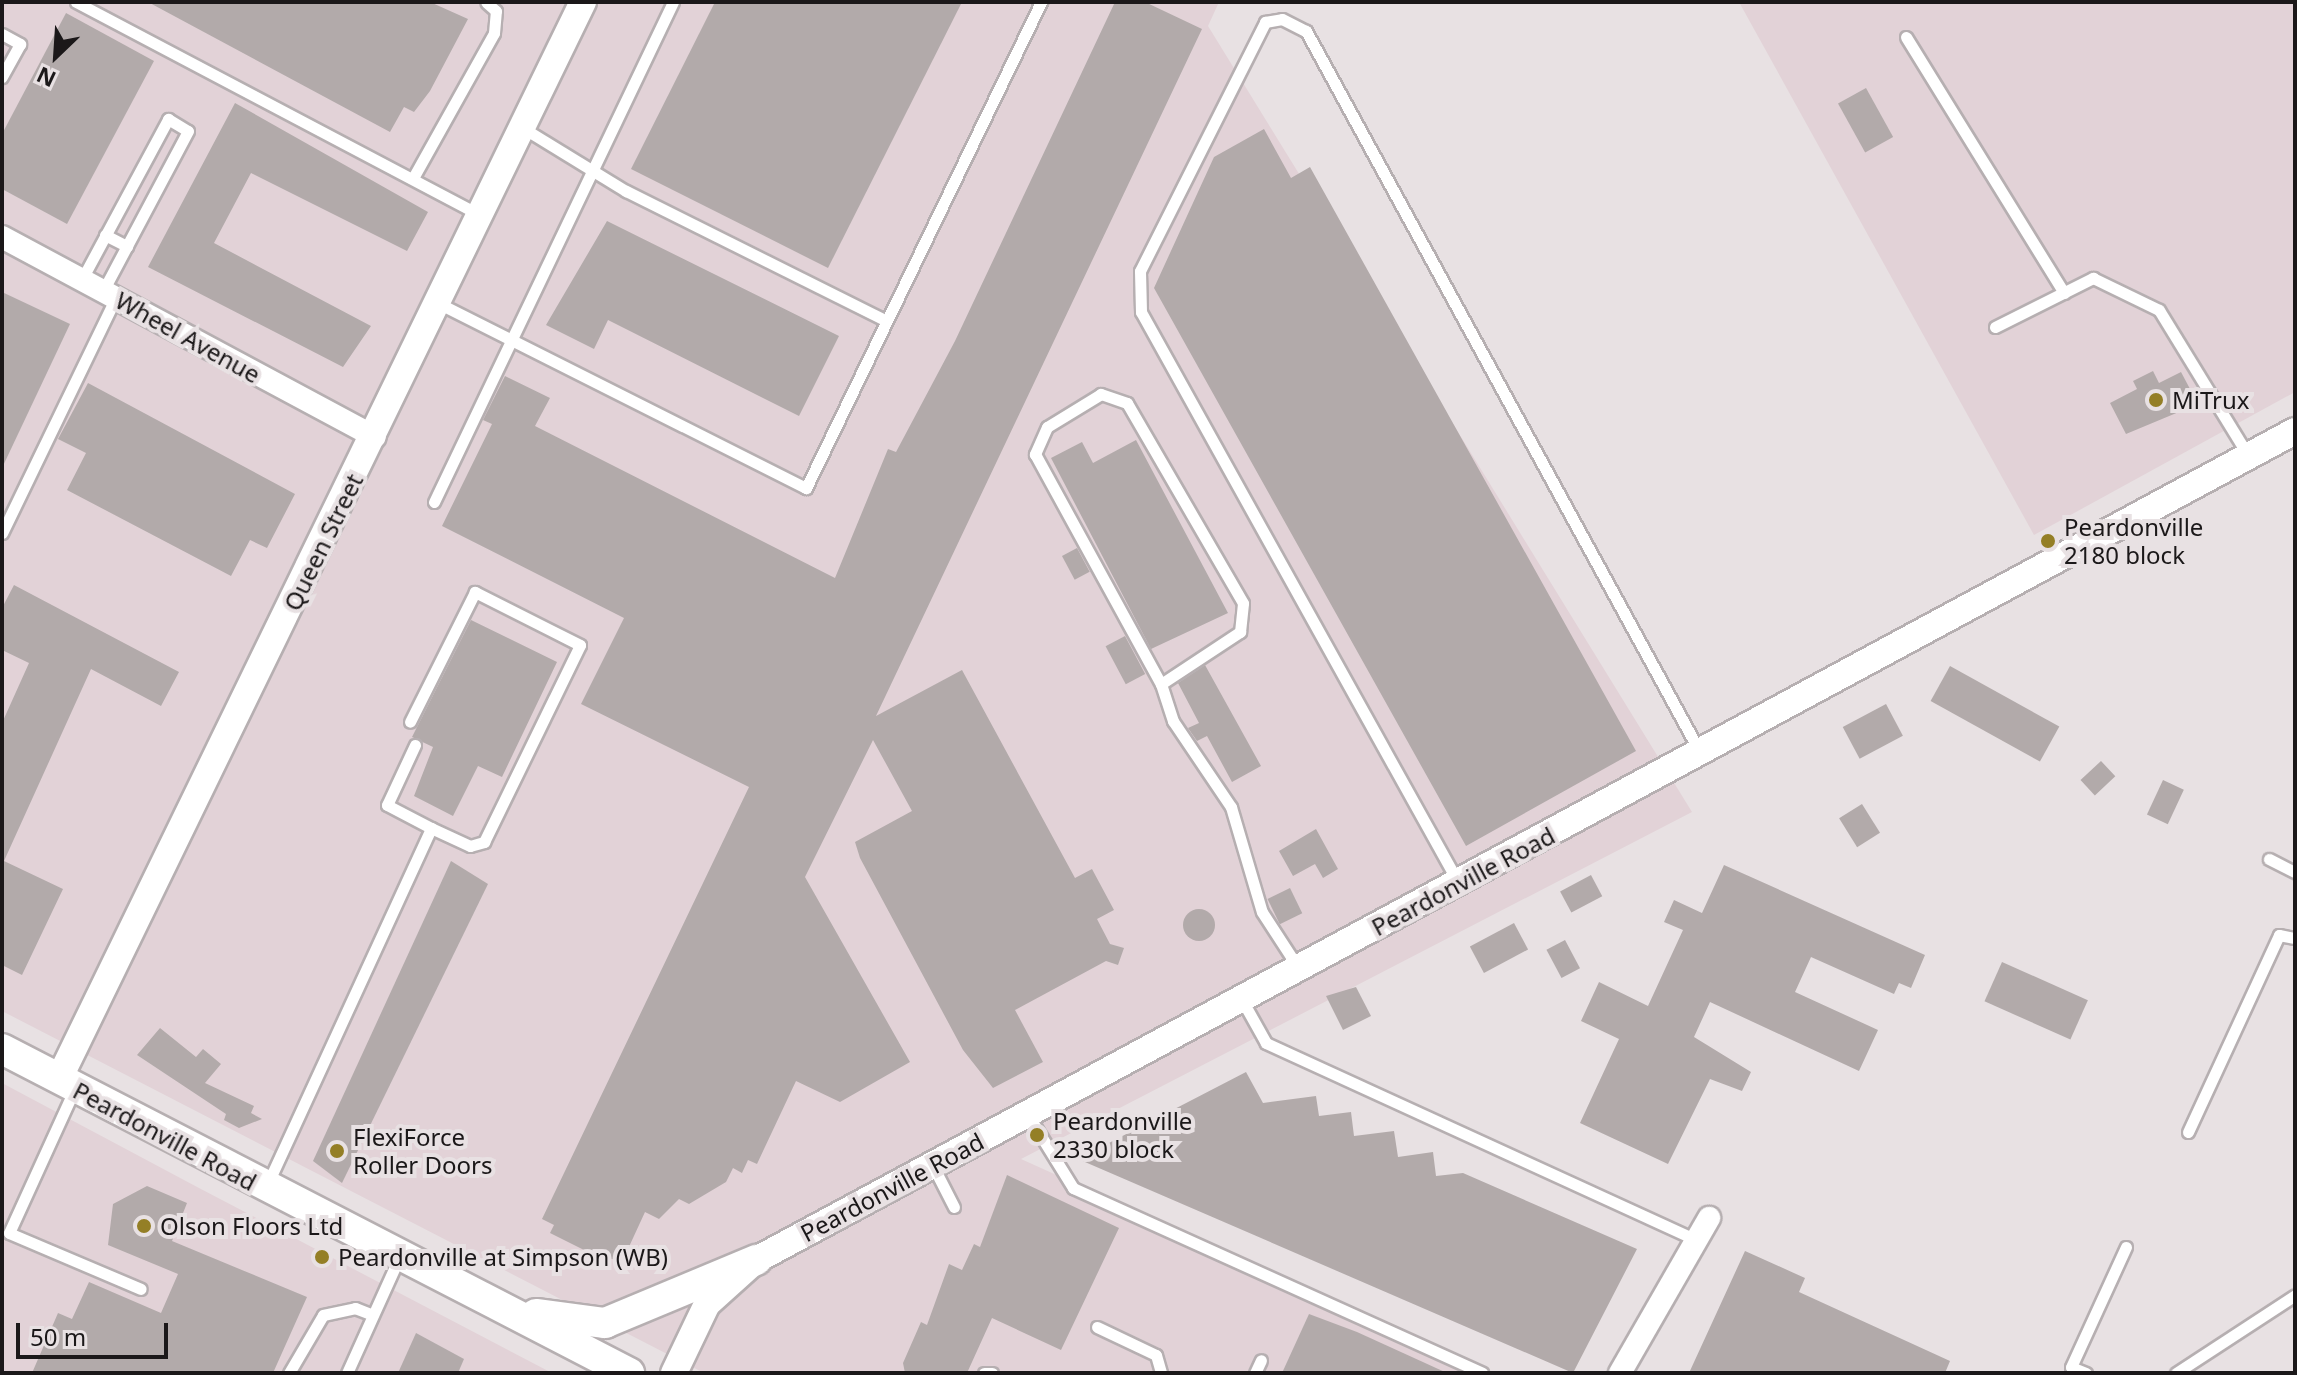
<!DOCTYPE html>
<style>
body{margin:0}
#map{position:relative;width:2297px;height:1375px;overflow:hidden;background:#e8e1e3;font-family:"Noto Sans",sans-serif}
div>[style]{position:absolute}
[style*='--x']{left:calc(var(--x)*1px);top:calc(var(--y)*1px);width:calc(var(--w)*1px);rotate:calc(var(--a)*1deg)}
.built>*{inset:0;background:#e2d2d7}
.building>*{inset:0;background:#b2aaaa;transform-origin:0 0}
.round{border-radius:50%}
.roads{filter:drop-shadow(2px 0 #b6afb1) drop-shadow(-2px 0 #b6afb1) drop-shadow(0 2px #b6afb1) drop-shadow(0 -2px #b6afb1)}
.service>*{height:11px;margin:-5.5px;padding:0 5.5px;transform-origin:5.5px;border-radius:5.5px;background:#fff}
.minor>*{height:22px;margin:-11px;padding:0 11px;transform-origin:11px;border-radius:11px;background:#fff}
.tertiary>*{height:26px;margin:-13px;padding:0 13px;transform-origin:13px;border-radius:13px;background:#fff}
.secondary>*{height:30px;margin:-15px;padding:0 15px;transform-origin:15px;border-radius:15px;background:#fff}
.dots>*{width:22px;height:22px;translate:-50% -50%;box-sizing:border-box;border:4px solid #e8e1e3;border-radius:50%}
span{translate:-50% -50%;white-space:nowrap;text-align:center;line-height:1.15;-webkit-text-stroke:8px #e8e1e3;paint-order:stroke}
.street-label{font-size:24px;color:#1b1819}
.poi-label{font-size:24px;color:#1b1819}
.left{translate:0 -50%;text-align:left}
.frame{position:absolute;inset:0;border:4px solid #1b1819;pointer-events:none}
.north{position:absolute;left:16px;top:16px;width:80px;height:80px;-webkit-text-stroke:6px #e8e1e3;paint-order:stroke;rotate:205deg;font-size:22px;font-weight:700;line-height:32px;text-align:center;color:#1b1819}
.north::after{content:'';display:block;margin:auto;width:28px;height:36px;background:#1b1819;clip-path:polygon(50% 0,100% 100%,50% 72%,0 100%)}
.scale{position:absolute;left:16px;top:1323px;width:152px;height:36px;box-sizing:border-box;border:4px solid #1b1819;border-top:0;padding-left:10px;font-size:24px;line-height:28px;white-space:nowrap;color:#1b1819;-webkit-text-stroke:6px #e8e1e3;paint-order:stroke}
</style>
<div id="map">
<div class="built">
<i style="clip-path:polygon(2px 2px,1219px 2px,1208px 26px,1692px 812px,1021px 1159px,1495px 1373px,704px 1373px,2px 1011px)"></i>
<i style="clip-path:polygon(1739px 2px,2295px 2px,2295px 392px,2034px 535px)"></i>
<i style="clip-path:polygon(2px 1083px,199px 1188px,552px 1373px,2px 1373px)"></i>
</div>
<div class="building">
<i style="clip-path:polygon(148px 2px,430px 2px,468px 19px,430px 91px,414px 112px,404px 107px,390px 132px)"></i>
<i style="clip-path:polygon(715px 2px,962px 2px,828px 268px,631px 169px)"></i>
<i style="clip-path:polygon(1115px 2px,1145px 2px,1202px 29px,876px 716px,962px 670px,1075px 878px,1092px 869px,1114px 910px,1097px 919px,1110px 944px,1124px 948px,1118px 965px,1106px 961px,1015px 1010px,1043px 1062px,993px 1088px,963px 1050px,860px 858px,855px 842px,912px 811px,873px 740px,805px 877px,910px 1062px,840px 1102px,796px 1081px,757px 1164px,748px 1160px,742px 1173px,733px 1168px,726px 1182px,689px 1204px,679px 1199px,659px 1219px,645px 1212px,622px 1262px,586px 1251px,550px 1233px,554px 1225px,542px 1219px,749px 787px,581px 704px,624px 618px,442px 526px,492px 424px,483px 420px,505px 376px,550px 398px,535px 426px,835px 578px,888px 449px,896px 452px,955px 341px)"></i>
<i style="clip-path:polygon(66px 13px,154px 61px,67px 224px,2px 189px,2px 134px)"></i>
<i style="left:1866px;top:88px;width:56px;height:32px;rotate:61deg"></i>
<i style="clip-path:polygon(235px 103px,428px 212px,407px 251px,251px 173px,214px 243px,371px 326px,343px 367px,148px 267px)"></i>
<i style="clip-path:polygon(1264px 129px,1291px 178px,1310px 167px,1636px 751px,1466px 846px,1154px 288px,1214px 157px)"></i>
<i style="clip-path:polygon(607px 221px,839px 336px,799px 416px,608px 320px,594px 349px,546px 325px)"></i>
<i style="clip-path:polygon(2px 292px,70px 324px,2px 468px)"></i>
<i style="clip-path:polygon(2153px 371px,2159px 383px,2181px 372px,2198px 404px,2126px 434px,2110px 403px,2137px 389px,2133px 381px)"></i>
<i style="clip-path:polygon(88px 383px,295px 494px,267px 548px,250px 540px,231px 576px,67px 490px,86px 453px,58px 439px)"></i>
<i style="clip-path:polygon(1136px 440px,1228px 613px,1151px 649px,1051px 458px,1082px 442px,1093px 463px)"></i>
<i style="left:1077px;top:548px;width:27px;height:17px;rotate:62deg"></i>
<i style="clip-path:polygon(14px 585px,179px 672px,161px 706px,91px 669px,4px 861px,63px 889px,22px 975px,2px 965px,2px 723px,29px 663px,2px 650px,2px 608px)"></i>
<i style="clip-path:polygon(471px 620px,557px 662px,502px 777px,478px 766px,453px 816px,414px 796px,433px 747px,412px 737px)"></i>
<i style="left:1125px;top:636px;width:43px;height:22px;rotate:62deg"></i>
<i style="clip-path:polygon(1205px 665px,1261px 766px,1232px 782px,1207px 736px,1197px 741px,1188px 728px,1199px 723px,1178px 683px)"></i>
<i style="left:1950px;top:666px;width:125px;height:40px;rotate:29deg"></i>
<i style="left:1886px;top:704px;width:36px;height:49px;rotate:62deg"></i>
<i style="left:2101px;top:761px;width:21px;height:28px;rotate:47deg"></i>
<i style="left:2163px;top:780px;width:23px;height:38px;rotate:25deg"></i>
<i style="left:1862px;top:804px;width:34px;height:27px;rotate:58deg"></i>
<i style="clip-path:polygon(1316px 829px,1338px 869px,1323px 878px,1315px 864px,1293px 876px,1279px 851px)"></i>
<i style="clip-path:polygon(451px 861px,488px 884px,342px 1183px,313px 1161px)"></i>
<i style="clip-path:polygon(1724px 865px,1925px 955px,1911px 988px,1899px 983px,1894px 994px,1811px 957px,1795px 992px,1878px 1030px,1859px 1071px,1710px 1002px,1694px 1037px,1751px 1072px,1742px 1091px,1710px 1079px,1668px 1164px,1580px 1123px,1619px 1039px,1581px 1021px,1599px 982px,1648px 1006px,1683px 930px,1664px 922px,1674px 900px,1702px 913px)"></i>
<i style="left:1591px;top:875px;width:24px;height:35px;rotate:62deg"></i>
<i style="left:1290px;top:888px;width:28px;height:25px;rotate:64deg"></i>
<i class="round" style="left:1183px;top:909px;width:32px;height:32px"></i>
<i style="left:1514px;top:923px;width:30px;height:50px;rotate:62deg"></i>
<i style="left:1565px;top:940px;width:32px;height:21px;rotate:62deg"></i>
<i style="left:2002px;top:962px;width:94px;height:43px;rotate:24deg"></i>
<i style="clip-path:polygon(1356px 987px,1371px 1016px,1343px 1030px,1326px 996px)"></i>
<i style="clip-path:polygon(160px 1028px,196px 1057px,203px 1049px,221px 1064px,205px 1083px,254px 1106px,251px 1113px,262px 1119px,239px 1128px,224px 1120px,226px 1114px,137px 1055px)"></i>
<i style="clip-path:polygon(1246px 1072px,1263px 1103px,1316px 1096px,1319px 1116px,1351px 1112px,1354px 1136px,1394px 1131px,1398px 1157px,1433px 1152px,1436px 1176px,1463px 1173px,1637px 1249px,1573px 1373px,1078px 1159px)"></i>
<i style="clip-path:polygon(1007px 1175px,1119px 1228px,1061px 1350px,992px 1318px,967px 1373px,905px 1373px,903px 1363px,921px 1322px,927px 1325px,949px 1264px,962px 1270px,974px 1244px,980px 1247px)"></i>
<i style="clip-path:polygon(147px 1186px,187px 1203px,172px 1241px,307px 1297px,273px 1373px,32px 1373px,58px 1313px,72px 1319px,89px 1282px,161px 1313px,178px 1274px,108px 1245px,113px 1204px)"></i>
<i style="clip-path:polygon(1745px 1251px,1805px 1278px,1799px 1292px,1950px 1361px,1945px 1373px,1689px 1373px)"></i>
<i style="clip-path:polygon(1309px 1314px,1357px 1332px,1447px 1373px,1282px 1373px)"></i>
<i style="clip-path:polygon(416px 1333px,464px 1359px,458px 1373px,398px 1373px)"></i>
</div>
<div class="roads">
<div class="service">
<i style="--x:76;--y:2;--w:457;--a:27.8"></i>
<i style="--x:2;--y:34;--w:21;--a:29"></i>
<i style="--x:20;--y:44;--w:38;--a:119"></i>
<i style="--x:1906;--y:37;--w:301;--a:58.3"></i>
<i style="--x:523;--y:128;--w:121;--a:31.5"></i>
<i style="--x:626;--y:191;--w:289;--a:26.5"></i>
<i style="--x:413;--y:178;--w:166;--a:-60.8"></i>
<i style="--x:494;--y:33;--w:22;--a:-85"></i>
<i style="--x:496;--y:11;--w:13;--a:-138"></i>
<i style="--x:105;--y:235;--w:25;--a:27"></i>
<i style="--x:82;--y:279;--w:182;--a:-61.7"></i>
<i style="--x:168;--y:119;--w:23;--a:31"></i>
<i style="--x:188;--y:131;--w:181;--a:118"></i>
<i style="--x:438;--y:303;--w:412;--a:26.7"></i>
<i style="--x:806;--y:488;--w:540;--a:-64.19"></i>
<i style="--x:1995;--y:327;--w:110;--a:-26.6"></i>
<i style="--x:2093;--y:278;--w:73;--a:25.9"></i>
<i style="--x:2159;--y:310;--w:170;--a:58.5"></i>
<i style="--x:434;--y:502;--w:554;--a:-64.45"></i>
<i style="--x:2;--y:533;--w:262;--a:-64.2"></i>
<i style="--x:1161;--y:684;--w:95;--a:-33.4"></i>
<i style="--x:1240;--y:632;--w:29;--a:-84"></i>
<i style="--x:1243;--y:603;--w:231;--a:-120.1"></i>
<i style="--x:1127;--y:403;--w:28;--a:-161"></i>
<i style="--x:1101;--y:394;--w:63;--a:148.6"></i>
<i style="--x:1047;--y:427;--w:30;--a:114"></i>
<i style="--x:1035;--y:454;--w:262;--a:61.3"></i>
<i style="--x:1161;--y:684;--w:39;--a:72"></i>
<i style="--x:1173;--y:721;--w:104;--a:56"></i>
<i style="--x:1231;--y:807;--w:109;--a:73.6"></i>
<i style="--x:1262;--y:912;--w:68;--a:57"></i>
<i style="--x:415;--y:745;--w:66;--a:115"></i>
<i style="--x:387;--y:805;--w:50;--a:27.6"></i>
<i style="--x:2269;--y:859;--w:29;--a:27"></i>
<i style="--x:1458;--y:882;--w:652;--a:-119.08"></i>
<i style="--x:1141;--y:312;--w:41;--a:-91.4"></i>
<i style="--x:1140;--y:271;--w:279;--a:-63.3"></i>
<i style="--x:1265;--y:22;--w:17;--a:-10"></i>
<i style="--x:1282;--y:19;--w:27;--a:27"></i>
<i style="--x:1306;--y:31;--w:822;--a:61.35"></i>
<i style="--x:1242;--y:1000;--w:49;--a:60.8"></i>
<i style="--x:1266;--y:1043;--w:474;--a:24.6"></i>
<i style="--x:75;--y:1088;--w:159;--a:114.5"></i>
<i style="--x:9;--y:1233;--w:143;--a:23"></i>
<i style="--x:1028;--y:1115;--w:86;--a:58.3"></i>
<i style="--x:1073;--y:1188;--w:449;--a:24.3"></i>
<i style="--x:2188;--y:1132;--w:217;--a:-65.2"></i>
<i style="--x:2279;--y:935;--w:16;--a:11"></i>
<i style="--x:933;--y:1166;--w:46;--a:62.9"></i>
<i style="--x:267;--y:1185;--w:393;--a:-65.3"></i>
<i style="--x:431;--y:828;--w:43;--a:24.8"></i>
<i style="--x:470;--y:846;--w:15;--a:-16"></i>
<i style="--x:484;--y:842;--w:219;--a:-64"></i>
<i style="--x:580;--y:645;--w:118;--a:-153.2"></i>
<i style="--x:475;--y:592;--w:145;--a:116.6"></i>
<i style="--x:1097;--y:1327;--w:65;--a:25.4"></i>
<i style="--x:1156;--y:1355;--w:19;--a:74"></i>
<i style="--x:289;--y:1373;--w:67;--a:-59.6"></i>
<i style="--x:323;--y:1315;--w:33;--a:-12"></i>
<i style="--x:355;--y:1308;--w:19;--a:21"></i>
<i style="--x:347;--y:1373;--w:124;--a:-65.7"></i>
<i style="--x:984;--y:1373;--w:8;--a:0"></i>
<i style="--x:1255;--y:1373;--w:14;--a:-65"></i>
<i style="--x:2086;--y:1373;--w:16;--a:-158"></i>
<i style="--x:2071;--y:1367;--w:132;--a:-65.4"></i>
<i style="--x:2176;--y:1373;--w:142;--a:-33.2"></i>
</div>
<div class="minor">
<i style="--x:2;--y:237;--w:423;--a:28.2"></i>
<i style="--x:1620;--y:1373;--w:179;--a:-60.1"></i>
</div>
<div class="tertiary">
<i style="--x:59;--y:1079;--w:1198;--a:-64.06"></i>
<i style="--x:674;--y:1373;--w:76;--a:-64.4"></i>
<i style="--x:707;--y:1304;--w:66;--a:-41.9"></i>
<i style="--x:756;--y:1260;--w:1748;--a:-28.31"></i>
</div>
<div class="secondary">
<i style="--x:2;--y:1049;--w:706;--a:27.33"></i>
<i style="--x:536;--y:1314;--w:70;--a:7.4"></i>
<i style="--x:605;--y:1323;--w:164;--a:-22.6"></i>
</div>
</div>
<div class="dots">
<i style="left:2156px;top:400px;background:#947f26"></i>
<i style="left:2048px;top:541px;background:#947f26"></i>
<i style="left:1037px;top:1135px;background:#947f26"></i>
<i style="left:337px;top:1151px;background:#947f26"></i>
<i style="left:144px;top:1226px;background:#947f26"></i>
<i style="left:322px;top:1257px;background:#947f26"></i>
</div>
<div class="street-label">
<span style="left:188px;top:337px;rotate:29deg">Wheel Avenue</span>
<span style="left:323px;top:542px;rotate:-64deg">Queen Street</span>
<span style="left:1463px;top:881px;rotate:-28deg">Peardonville Road</span>
<span style="left:165px;top:1136px;rotate:28deg">Peardonville Road</span>
<span style="left:892px;top:1187px;rotate:-28deg">Peardonville Road</span>
</div>
<div class="poi-label">
<span class="left" style="left:2172px;top:400px">MiTrux</span>
<span class="left" style="left:2064px;top:541px">Peardonville<br>2180 block</span>
<span class="left" style="left:1053px;top:1135px">Peardonville<br>2330 block</span>
<span class="left" style="left:353px;top:1151px">FlexiForce<br>Roller Doors</span>
<span class="left" style="left:160px;top:1226px">Olson Floors Ltd</span>
<span class="left" style="left:338px;top:1257px">Peardonville at Simpson (WB)</span>
</div>
<div class="frame"></div>
<div class="north">N</div>
<div class="scale">50 m</div>
</div>
